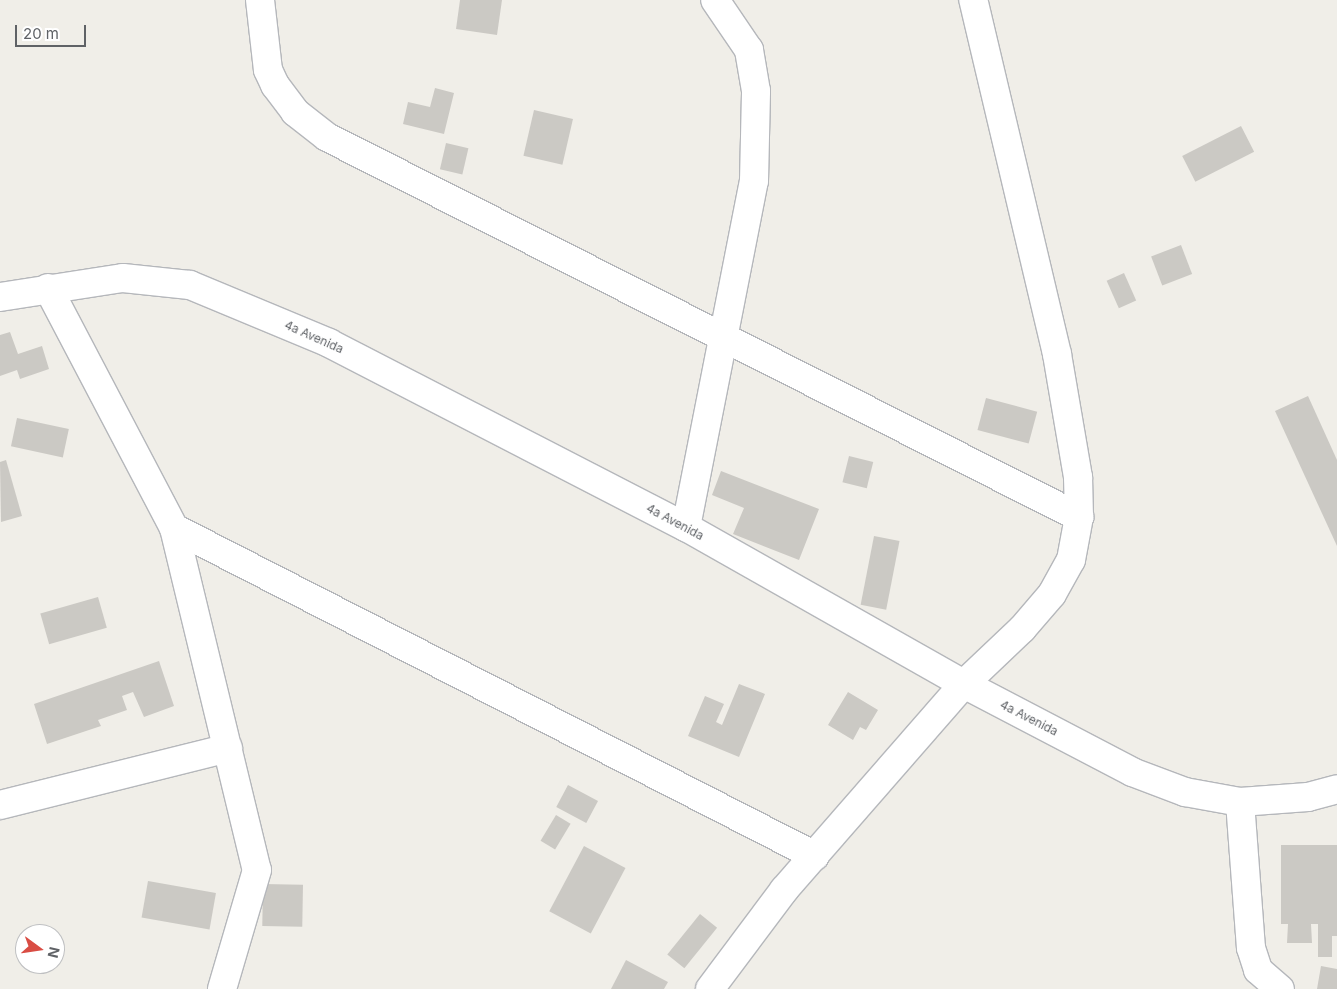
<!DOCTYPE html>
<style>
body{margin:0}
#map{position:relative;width:1337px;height:989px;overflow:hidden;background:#f0eee8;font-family:Inter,sans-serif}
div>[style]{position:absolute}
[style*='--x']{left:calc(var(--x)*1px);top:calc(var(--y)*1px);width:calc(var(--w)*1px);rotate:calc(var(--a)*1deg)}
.building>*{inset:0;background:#cbc9c4;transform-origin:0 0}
.roads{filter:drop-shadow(1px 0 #b5b7bb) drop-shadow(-1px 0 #b5b7bb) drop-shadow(0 1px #b5b7bb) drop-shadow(0 -1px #b5b7bb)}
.minor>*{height:28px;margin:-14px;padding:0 14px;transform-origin:14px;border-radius:14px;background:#fff}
span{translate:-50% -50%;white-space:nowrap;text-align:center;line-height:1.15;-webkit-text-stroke:4px #fff;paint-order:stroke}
.street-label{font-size:12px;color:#5f6266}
.north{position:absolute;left:15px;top:924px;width:50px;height:50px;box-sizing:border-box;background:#fff;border:1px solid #bfc0c2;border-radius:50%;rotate:104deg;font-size:14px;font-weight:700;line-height:20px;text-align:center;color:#5f6266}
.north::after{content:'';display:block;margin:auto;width:18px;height:22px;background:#d94d44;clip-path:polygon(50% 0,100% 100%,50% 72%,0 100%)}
.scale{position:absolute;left:15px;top:25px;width:71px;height:22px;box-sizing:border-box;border:2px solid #5f6266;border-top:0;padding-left:6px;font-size:15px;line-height:18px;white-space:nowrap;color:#5f6266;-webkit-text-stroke:4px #fff;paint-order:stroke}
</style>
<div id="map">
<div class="building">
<i style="clip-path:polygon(460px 0,502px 0,497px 35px,456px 29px)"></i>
<i style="clip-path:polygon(435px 88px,454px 93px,444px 134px,403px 124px,408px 102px,430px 107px)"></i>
<i style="left:534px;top:110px;width:40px;height:47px;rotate:13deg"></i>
<i style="left:1241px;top:126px;width:29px;height:66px;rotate:63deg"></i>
<i style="left:446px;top:143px;width:23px;height:27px;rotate:13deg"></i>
<i style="left:1181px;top:245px;width:31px;height:32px;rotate:69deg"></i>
<i style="left:1124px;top:273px;width:30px;height:19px;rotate:66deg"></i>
<i style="clip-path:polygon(10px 332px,18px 354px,42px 346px,49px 369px,20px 379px,17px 370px,0 376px,0 335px)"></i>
<i style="clip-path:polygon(1308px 396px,1337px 460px,1337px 546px,1275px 411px)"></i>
<i style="left:986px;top:398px;width:53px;height:33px;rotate:15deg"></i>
<i style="left:17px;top:418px;width:53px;height:29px;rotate:12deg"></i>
<i style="left:849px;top:456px;width:25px;height:27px;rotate:14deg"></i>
<i style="clip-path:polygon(6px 460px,22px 516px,1px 522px,0 462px)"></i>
<i style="clip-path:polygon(721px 471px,819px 509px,799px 560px,733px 534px,744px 508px,712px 495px)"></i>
<i style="left:874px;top:536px;width:26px;height:70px;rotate:11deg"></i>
<i style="left:98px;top:597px;width:32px;height:60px;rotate:74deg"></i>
<i style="clip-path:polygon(159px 661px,174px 706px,144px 717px,133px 692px,122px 696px,127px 710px,98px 720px,101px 726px,47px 744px,34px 704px)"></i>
<i style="clip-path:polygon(739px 684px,765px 694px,739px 757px,688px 736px,705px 696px,724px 704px,716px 722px,722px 725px)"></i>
<i style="clip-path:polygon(848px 692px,878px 710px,866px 730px,860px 727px,853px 740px,828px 725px)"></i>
<i style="left:568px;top:785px;width:34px;height:25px;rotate:28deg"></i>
<i style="left:556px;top:815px;width:17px;height:30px;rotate:31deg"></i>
<i style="clip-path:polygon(1281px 845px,1337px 845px,1337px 936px,1332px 936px,1332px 957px,1318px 957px,1318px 924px,1311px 924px,1312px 943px,1287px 943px,1288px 924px,1281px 924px)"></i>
<i style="left:584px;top:846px;width:47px;height:74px;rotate:28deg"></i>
<i style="left:148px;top:881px;width:69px;height:37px;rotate:10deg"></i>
<i style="left:263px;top:884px;width:40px;height:42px;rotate:1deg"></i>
<i style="left:700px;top:914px;width:22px;height:52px;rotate:39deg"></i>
<i style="clip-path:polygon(626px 960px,668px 982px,664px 989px,611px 989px)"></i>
<i style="clip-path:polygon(1321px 966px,1337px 969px,1337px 989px,1317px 989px)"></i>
</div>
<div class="roads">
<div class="minor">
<i style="--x:260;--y:0;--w:70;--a:83.5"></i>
<i style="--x:268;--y:70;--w:17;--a:65"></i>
<i style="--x:275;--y:85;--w:34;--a:53"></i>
<i style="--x:295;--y:112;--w:41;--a:38"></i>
<i style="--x:327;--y:137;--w:843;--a:26.81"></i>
<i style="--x:48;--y:288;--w:271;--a:62.3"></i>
<i style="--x:174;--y:528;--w:352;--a:76.4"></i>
<i style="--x:257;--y:870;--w:124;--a:106.4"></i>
<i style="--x:0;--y:297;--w:124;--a:-8.8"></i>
<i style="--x:123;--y:278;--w:67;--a:6"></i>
<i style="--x:190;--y:285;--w:151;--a:22.6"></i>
<i style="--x:329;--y:343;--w:402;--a:27.3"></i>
<i style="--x:686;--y:527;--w:319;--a:29.5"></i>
<i style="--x:964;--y:684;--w:190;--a:27.6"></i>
<i style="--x:1132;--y:772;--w:57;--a:20.7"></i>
<i style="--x:1185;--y:792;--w:56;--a:10.3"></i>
<i style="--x:1240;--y:802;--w:68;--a:-4.2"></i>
<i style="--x:1308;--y:797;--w:30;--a:-15"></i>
<i style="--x:686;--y:527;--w:353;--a:-78.9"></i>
<i style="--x:754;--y:181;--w:90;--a:-88.7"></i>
<i style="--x:756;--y:91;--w:42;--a:-99.7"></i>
<i style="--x:749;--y:50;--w:60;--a:-124.2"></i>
<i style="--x:174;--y:528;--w:720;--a:27.1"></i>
<i style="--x:1240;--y:802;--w:146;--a:85.7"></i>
<i style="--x:1251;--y:948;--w:23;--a:72"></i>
<i style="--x:1258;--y:970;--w:29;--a:41"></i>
<i style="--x:0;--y:805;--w:235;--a:-14"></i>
<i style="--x:710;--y:989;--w:124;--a:-53.2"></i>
<i style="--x:784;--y:890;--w:274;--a:-48.9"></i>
<i style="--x:964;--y:684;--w:80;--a:-43.5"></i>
<i style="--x:1022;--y:629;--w:46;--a:-49.4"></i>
<i style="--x:1052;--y:594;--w:39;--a:-61"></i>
<i style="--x:1071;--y:560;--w:44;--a:-79.5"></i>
<i style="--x:1079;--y:517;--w:40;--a:-91.4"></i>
<i style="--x:1078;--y:477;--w:125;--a:-99.7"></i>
<i style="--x:1057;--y:354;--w:364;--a:-103.3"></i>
</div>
</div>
<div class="street-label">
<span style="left:314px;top:337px;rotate:24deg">4a Avenida</span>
<span style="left:675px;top:522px;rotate:28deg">4a Avenida</span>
<span style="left:1029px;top:718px;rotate:27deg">4a Avenida</span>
</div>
<div class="north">N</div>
<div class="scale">20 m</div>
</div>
